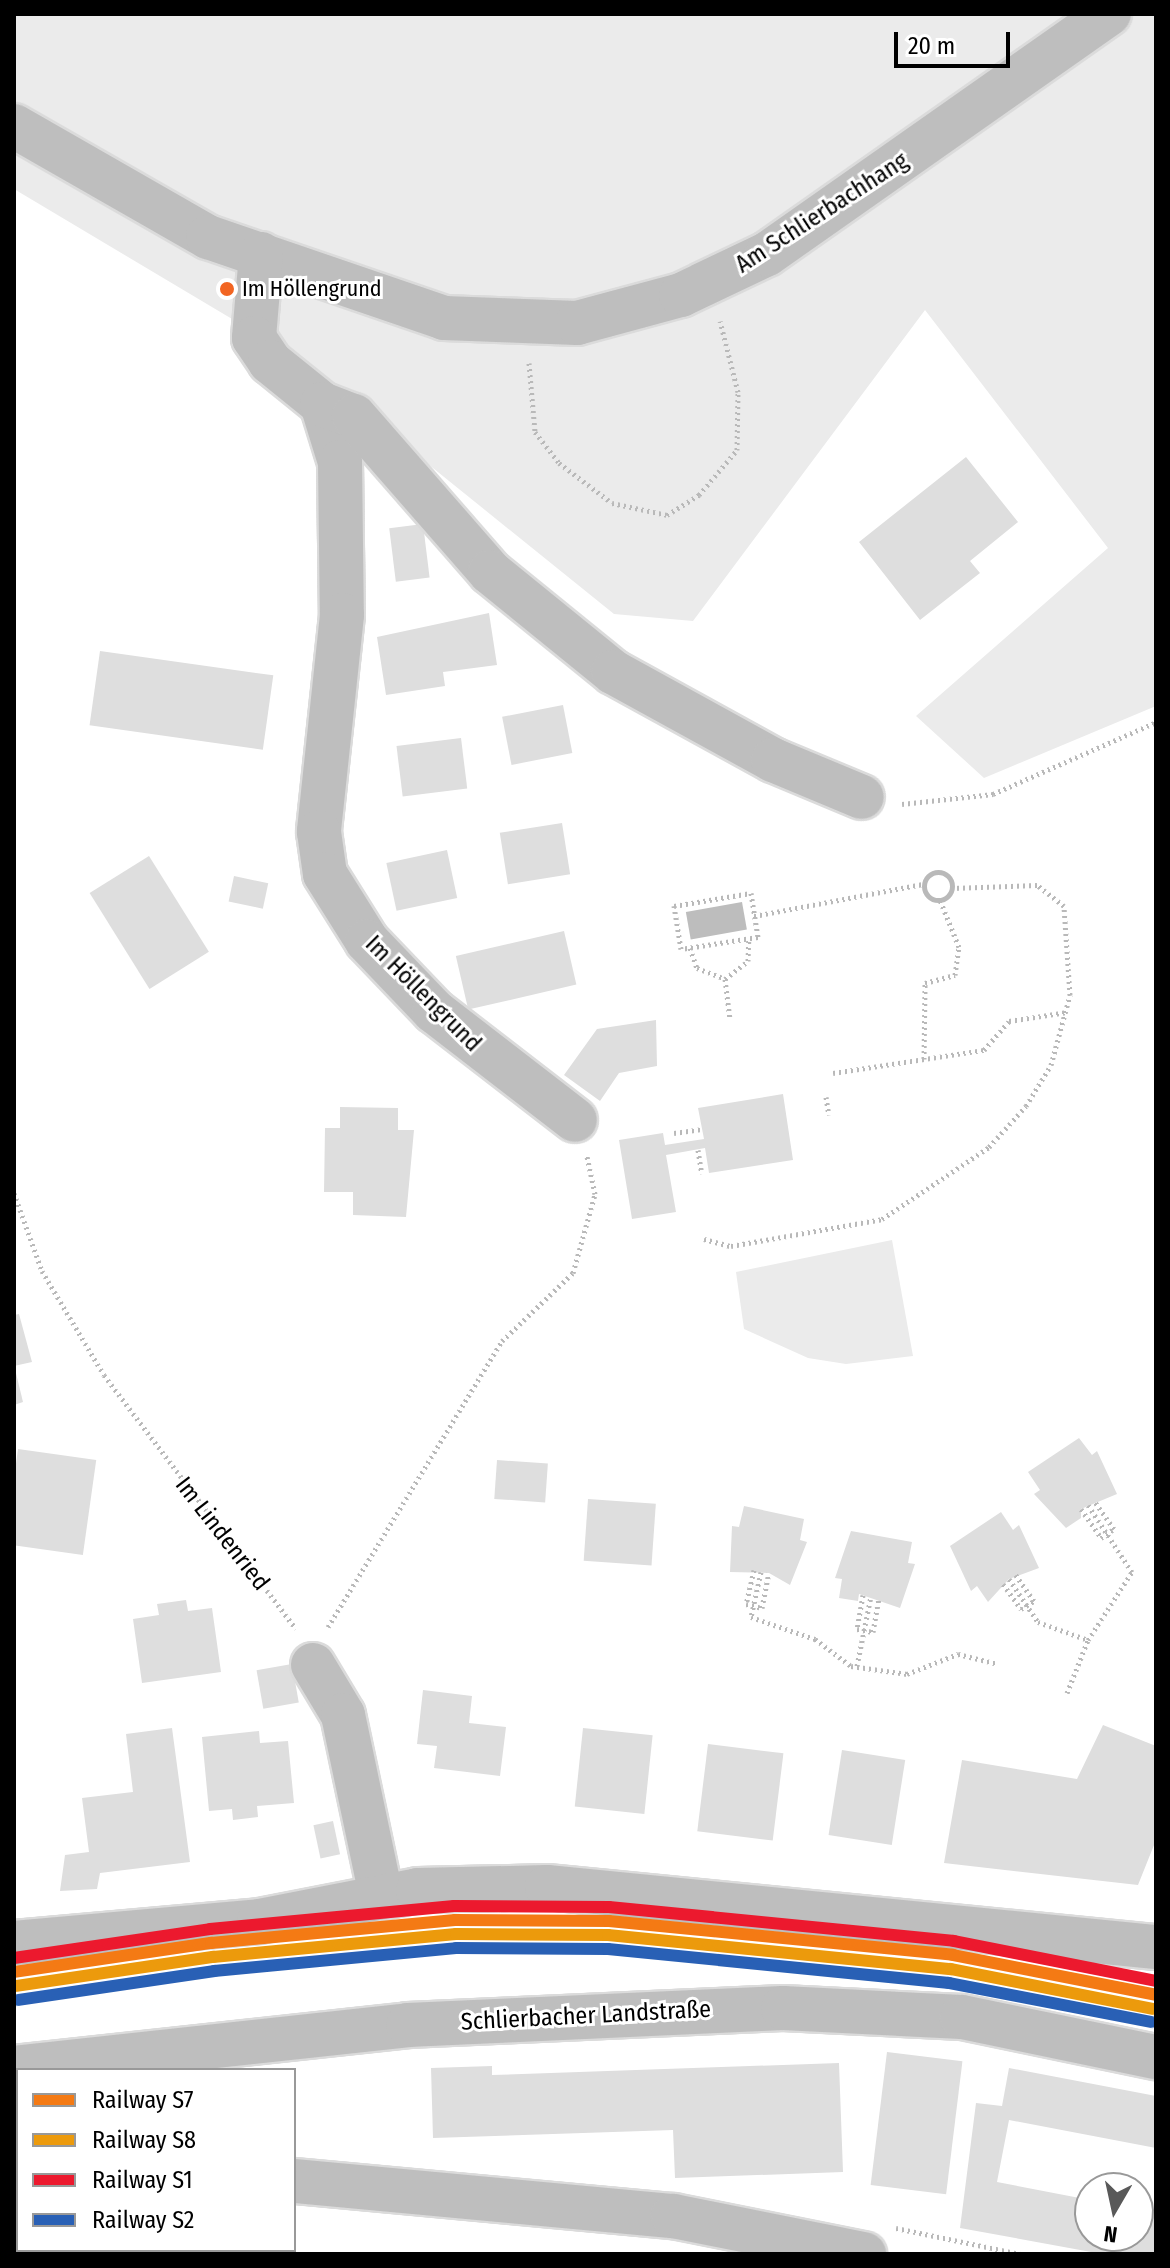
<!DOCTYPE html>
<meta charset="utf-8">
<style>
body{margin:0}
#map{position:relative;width:1170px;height:2268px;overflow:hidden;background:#fff;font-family:"Fira Sans Condensed",sans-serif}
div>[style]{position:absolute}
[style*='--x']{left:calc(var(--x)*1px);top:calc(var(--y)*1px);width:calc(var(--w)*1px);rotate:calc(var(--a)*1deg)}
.green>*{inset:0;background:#ebebeb}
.water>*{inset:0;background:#bdbdbd;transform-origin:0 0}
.building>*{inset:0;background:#dedede;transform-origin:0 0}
.path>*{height:5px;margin-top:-2.5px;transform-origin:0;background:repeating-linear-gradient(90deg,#b9b9b9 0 2px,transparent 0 6px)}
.path>.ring{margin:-2.5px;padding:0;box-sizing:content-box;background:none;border:5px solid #b9b9b9;border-radius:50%}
.roads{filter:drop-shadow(2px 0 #dbdbdb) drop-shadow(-2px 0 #dbdbdb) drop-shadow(0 2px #dbdbdb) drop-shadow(0 -2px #dbdbdb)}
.minor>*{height:44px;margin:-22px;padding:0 22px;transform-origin:22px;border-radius:22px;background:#bebebe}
.major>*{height:44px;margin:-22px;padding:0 22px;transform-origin:22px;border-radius:22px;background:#bebebe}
.rail-1>*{height:12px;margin:-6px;padding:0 6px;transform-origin:6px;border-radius:6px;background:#f47a14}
.rail-2>*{height:12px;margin:-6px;padding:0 6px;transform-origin:6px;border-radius:6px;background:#ec9a0c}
.rail-3>*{height:12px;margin:-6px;padding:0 6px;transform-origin:6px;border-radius:6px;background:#ec192e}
.rail-4>*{height:12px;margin:-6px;padding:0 6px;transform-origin:6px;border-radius:6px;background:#2960b5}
.dots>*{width:22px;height:22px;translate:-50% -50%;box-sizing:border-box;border:4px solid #fff;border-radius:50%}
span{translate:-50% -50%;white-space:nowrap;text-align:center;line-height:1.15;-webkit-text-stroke:6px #fff;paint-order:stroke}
.bus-label{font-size:22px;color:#000}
.left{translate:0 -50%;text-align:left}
.street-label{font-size:24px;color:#000}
.frame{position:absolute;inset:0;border:16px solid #000;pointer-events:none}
.legend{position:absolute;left:16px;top:2068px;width:280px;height:184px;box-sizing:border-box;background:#fff;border:2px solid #999;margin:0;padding:10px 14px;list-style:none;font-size:24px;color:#000}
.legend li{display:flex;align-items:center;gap:16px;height:40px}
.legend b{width:40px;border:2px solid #999}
.north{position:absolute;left:1074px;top:2172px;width:80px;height:80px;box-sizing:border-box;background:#fff;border:2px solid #999;border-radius:50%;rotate:189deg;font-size:22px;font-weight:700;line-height:32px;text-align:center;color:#000}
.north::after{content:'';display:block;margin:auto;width:28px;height:36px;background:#595959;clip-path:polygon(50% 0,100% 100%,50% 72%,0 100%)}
.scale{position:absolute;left:894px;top:32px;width:116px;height:36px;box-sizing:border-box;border:4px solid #000;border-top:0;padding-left:10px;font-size:24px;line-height:28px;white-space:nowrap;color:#000;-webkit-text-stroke:6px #fff;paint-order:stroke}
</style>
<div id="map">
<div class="green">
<i style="clip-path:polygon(14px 14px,1156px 14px,1156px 706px,984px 778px,916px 716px,1108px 548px,925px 310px,693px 621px,614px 614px,294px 356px,14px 189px)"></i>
<i style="clip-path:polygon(892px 1240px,913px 1356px,846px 1364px,808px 1358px,744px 1329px,736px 1272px)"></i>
</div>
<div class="water">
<i style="left:742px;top:902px;width:28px;height:57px;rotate:80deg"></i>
</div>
<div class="building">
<i style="clip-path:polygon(966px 457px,1018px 522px,970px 561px,980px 573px,920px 620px,859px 542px)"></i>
<i style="left:423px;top:524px;width:54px;height:34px;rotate:83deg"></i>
<i style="clip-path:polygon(489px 613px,497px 665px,443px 672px,445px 686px,386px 695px,377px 637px)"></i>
<i style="left:100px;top:651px;width:175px;height:75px;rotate:8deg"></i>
<i style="left:563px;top:705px;width:49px;height:62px;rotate:79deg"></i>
<i style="left:461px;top:738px;width:51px;height:65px;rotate:83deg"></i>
<i style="left:562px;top:823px;width:52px;height:63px;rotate:81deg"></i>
<i style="left:447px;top:850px;width:49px;height:62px;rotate:78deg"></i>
<i style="left:149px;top:856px;width:113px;height:70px;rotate:58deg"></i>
<i style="left:234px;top:876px;width:35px;height:26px;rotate:12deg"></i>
<i style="left:564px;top:931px;width:55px;height:111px;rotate:77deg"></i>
<i style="clip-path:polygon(656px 1020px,657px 1066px,619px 1073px,600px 1101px,564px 1075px,597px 1029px)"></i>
<i style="clip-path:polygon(783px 1094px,793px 1160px,709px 1173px,705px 1148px,666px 1155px,676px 1212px,632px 1219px,619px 1140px,663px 1133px,665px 1145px,704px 1139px,698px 1108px)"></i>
<i style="clip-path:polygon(340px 1107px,398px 1108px,398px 1130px,414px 1130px,406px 1217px,353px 1215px,353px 1192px,324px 1192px,325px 1128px,340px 1128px)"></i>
<i style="clip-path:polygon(19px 1314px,32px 1362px,14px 1366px,14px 1315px)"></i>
<i style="clip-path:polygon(15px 1369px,23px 1402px,14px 1405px,14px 1370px)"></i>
<i style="clip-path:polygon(1079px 1438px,1092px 1455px,1097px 1451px,1117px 1494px,1081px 1509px,1081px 1518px,1066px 1528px,1034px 1494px,1040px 1490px,1028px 1472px)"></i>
<i style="left:18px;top:1449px;width:79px;height:96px;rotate:8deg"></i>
<i style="left:497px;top:1460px;width:51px;height:39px;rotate:4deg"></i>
<i style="left:588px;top:1499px;width:68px;height:62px;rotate:4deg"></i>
<i style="clip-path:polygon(744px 1506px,804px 1519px,800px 1540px,807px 1542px,790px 1585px,769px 1573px,730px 1572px,732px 1526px,739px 1527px)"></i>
<i style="clip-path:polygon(1001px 1512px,1013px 1530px,1019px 1525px,1039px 1568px,1009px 1579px,988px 1602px,977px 1586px,971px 1591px,950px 1546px)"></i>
<i style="clip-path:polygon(851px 1531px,912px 1542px,908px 1563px,915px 1564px,900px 1608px,859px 1594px,858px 1601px,839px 1598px,842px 1579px,835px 1578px)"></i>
<i style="clip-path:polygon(186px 1600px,188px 1611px,212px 1608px,221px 1672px,142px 1683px,133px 1619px,159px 1615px,157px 1604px)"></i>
<i style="left:292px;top:1664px;width:39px;height:36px;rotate:80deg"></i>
<i style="clip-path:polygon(423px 1690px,472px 1696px,469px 1723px,506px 1727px,500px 1776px,434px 1768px,437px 1746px,417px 1744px)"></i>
<i style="clip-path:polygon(1103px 1725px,1156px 1746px,1156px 1840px,1138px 1885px,944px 1863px,962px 1760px,1077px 1779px)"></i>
<i style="clip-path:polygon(172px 1728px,190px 1862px,100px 1873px,97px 1889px,60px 1891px,65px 1855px,89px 1852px,82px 1798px,133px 1792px,126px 1734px)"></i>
<i style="left:583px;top:1728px;width:70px;height:79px;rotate:6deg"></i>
<i style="clip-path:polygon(259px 1731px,260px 1743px,288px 1741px,294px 1803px,257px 1806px,258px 1817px,233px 1820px,232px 1809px,209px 1811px,202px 1737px)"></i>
<i style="left:708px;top:1744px;width:76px;height:88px;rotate:7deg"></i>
<i style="left:842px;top:1750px;width:64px;height:86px;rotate:9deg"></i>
<i style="left:333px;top:1821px;width:34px;height:20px;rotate:78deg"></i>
<i style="left:887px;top:2052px;width:76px;height:134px;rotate:7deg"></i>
<i style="clip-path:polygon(839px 2063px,843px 2172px,675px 2178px,673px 2130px,433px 2138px,431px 2068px,492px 2066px,492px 2075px)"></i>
<i style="clip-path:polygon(1009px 2068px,1156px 2096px,1156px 2148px,1009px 2120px,997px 2182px,1090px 2200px,1090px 2236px,1138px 2236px,1138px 2209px,1156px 2212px,1156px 2254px,1102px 2254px,960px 2228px,976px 2103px,1002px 2106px)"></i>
</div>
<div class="path">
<i style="--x:529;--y:363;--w:69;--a:85"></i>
<i style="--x:535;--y:432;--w:39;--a:52"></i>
<i style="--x:559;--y:463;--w:66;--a:37"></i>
<i style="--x:612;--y:503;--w:56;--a:12.3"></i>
<i style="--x:667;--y:515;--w:38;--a:-32"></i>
<i style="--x:699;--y:495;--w:59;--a:-49.8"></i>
<i style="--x:737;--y:450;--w:58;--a:-89"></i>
<i style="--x:738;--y:392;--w:73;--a:-104.2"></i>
<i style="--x:902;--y:804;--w:92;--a:-6.3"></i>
<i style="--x:993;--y:794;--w:178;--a:-23.8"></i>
<i class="ring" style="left:924px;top:872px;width:23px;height:23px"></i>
<i style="--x:751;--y:893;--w:45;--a:81"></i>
<i style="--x:758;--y:937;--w:78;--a:171.1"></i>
<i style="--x:681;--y:949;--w:44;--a:-99.2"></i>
<i style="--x:674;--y:906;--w:78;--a:-9.6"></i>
<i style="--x:754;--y:916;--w:172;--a:-10.7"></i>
<i style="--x:690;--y:948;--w:21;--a:71"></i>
<i style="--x:697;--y:968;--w:30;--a:21"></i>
<i style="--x:725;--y:979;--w:29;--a:-38"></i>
<i style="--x:748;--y:961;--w:23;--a:-88"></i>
<i style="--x:725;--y:979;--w:40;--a:82.9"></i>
<i style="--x:924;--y:1059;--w:76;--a:-89.2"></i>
<i style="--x:925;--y:983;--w:31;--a:-15"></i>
<i style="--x:955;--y:975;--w:28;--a:-82"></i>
<i style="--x:959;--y:947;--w:51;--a:-112"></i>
<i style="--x:833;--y:1073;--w:153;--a:-8.7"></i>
<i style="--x:984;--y:1050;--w:38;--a:-49"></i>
<i style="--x:1009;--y:1021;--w:59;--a:-8.8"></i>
<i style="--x:826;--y:1097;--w:18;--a:81"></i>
<i style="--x:674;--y:1133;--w:28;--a:-8"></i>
<i style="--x:698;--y:1150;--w:24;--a:81"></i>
<i style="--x:14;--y:1193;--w:83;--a:70.3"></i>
<i style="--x:42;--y:1271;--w:121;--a:59.2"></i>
<i style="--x:104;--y:1375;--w:318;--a:52.9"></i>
<i style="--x:704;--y:1239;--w:28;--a:15"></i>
<i style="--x:731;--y:1246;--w:153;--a:-10.1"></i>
<i style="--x:882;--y:1219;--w:129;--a:-33.9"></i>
<i style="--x:989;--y:1147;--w:55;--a:-47.9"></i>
<i style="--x:1026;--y:1106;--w:48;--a:-58.6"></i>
<i style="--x:1051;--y:1065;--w:73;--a:-74.8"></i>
<i style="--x:1070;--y:995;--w:89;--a:-93.9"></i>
<i style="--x:1064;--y:906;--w:34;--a:-142"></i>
<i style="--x:1037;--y:885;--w:85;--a:178"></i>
<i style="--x:1081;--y:1509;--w:35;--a:55"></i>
<i style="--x:1101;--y:1538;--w:16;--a:-35"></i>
<i style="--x:1114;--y:1529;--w:35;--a:-125"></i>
<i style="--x:754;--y:1570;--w:35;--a:103"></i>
<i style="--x:746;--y:1604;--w:16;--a:14"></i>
<i style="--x:762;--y:1608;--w:36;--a:-79"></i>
<i style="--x:761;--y:1572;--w:46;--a:102.5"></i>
<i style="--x:751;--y:1617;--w:68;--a:19"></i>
<i style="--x:815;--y:1639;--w:45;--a:36.9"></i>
<i style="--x:851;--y:1666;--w:57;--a:8.1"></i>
<i style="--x:907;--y:1674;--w:55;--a:-21.4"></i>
<i style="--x:958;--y:1654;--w:41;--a:14"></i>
<i style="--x:1009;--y:1579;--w:52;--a:56"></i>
<i style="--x:1038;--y:1622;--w:53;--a:19.8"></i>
<i style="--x:1003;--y:1584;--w:31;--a:54"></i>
<i style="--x:1021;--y:1609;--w:15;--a:-32"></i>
<i style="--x:1034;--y:1601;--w:32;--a:-125"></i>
<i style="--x:863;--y:1595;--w:35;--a:100"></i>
<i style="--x:857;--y:1629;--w:16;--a:11"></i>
<i style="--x:873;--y:1632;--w:35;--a:-80"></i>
<i style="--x:328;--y:1627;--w:335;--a:-58.7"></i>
<i style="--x:502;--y:1341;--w:98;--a:-43.8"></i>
<i style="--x:573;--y:1273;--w:82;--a:-74.4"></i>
<i style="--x:595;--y:1194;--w:39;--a:-102"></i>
<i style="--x:857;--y:1666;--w:71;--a:-78.7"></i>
<i style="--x:1067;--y:1693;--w:57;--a:-68.4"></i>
<i style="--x:1088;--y:1640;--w:81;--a:-57.1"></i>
<i style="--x:1132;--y:1572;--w:80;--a:-123.3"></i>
<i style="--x:896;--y:2228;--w:127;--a:11.8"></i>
</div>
<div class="roads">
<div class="minor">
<i style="--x:14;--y:126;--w:224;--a:29.8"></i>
<i style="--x:208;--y:237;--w:250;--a:18.9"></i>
<i style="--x:444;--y:318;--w:133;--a:2.2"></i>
<i style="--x:577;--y:323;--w:108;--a:-15.1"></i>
<i style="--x:681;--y:295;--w:95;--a:-25.5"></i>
<i style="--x:767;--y:254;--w:418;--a:-35.1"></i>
<i style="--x:261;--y:254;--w:84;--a:94.8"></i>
<i style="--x:254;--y:338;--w:29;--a:56"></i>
<i style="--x:270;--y:362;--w:67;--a:38.9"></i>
<i style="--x:322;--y:404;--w:61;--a:72.8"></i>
<i style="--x:340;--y:462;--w:153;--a:89.3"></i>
<i style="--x:342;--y:615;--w:218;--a:96.1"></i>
<i style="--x:319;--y:832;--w:42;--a:81.9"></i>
<i style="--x:325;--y:874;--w:79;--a:57.9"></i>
<i style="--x:367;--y:941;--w:97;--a:46.3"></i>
<i style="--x:434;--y:1011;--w:178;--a:37.7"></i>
<i style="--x:322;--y:404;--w:34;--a:21"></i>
<i style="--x:354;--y:416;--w:207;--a:48.9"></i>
<i style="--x:490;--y:572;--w:159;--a:39.1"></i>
<i style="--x:613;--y:672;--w:183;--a:28.8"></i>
<i style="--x:773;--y:760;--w:96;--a:22.6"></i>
<i style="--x:313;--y:1665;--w:58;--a:59"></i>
<i style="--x:343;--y:1715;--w:184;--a:78.1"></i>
<i style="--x:14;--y:1943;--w:246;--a:-5.1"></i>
<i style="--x:259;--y:1921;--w:162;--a:-11"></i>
<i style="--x:418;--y:1890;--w:129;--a:-1.3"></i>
<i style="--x:547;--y:1887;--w:612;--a:5.63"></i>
<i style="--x:14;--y:2068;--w:396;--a:-6.2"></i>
<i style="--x:408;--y:2025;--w:375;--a:-2.6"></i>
<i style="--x:783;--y:2008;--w:179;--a:2.9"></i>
<i style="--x:962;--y:2017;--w:198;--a:11.7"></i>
</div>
<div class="major">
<i style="--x:14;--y:2169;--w:4;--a:0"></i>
<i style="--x:294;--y:2181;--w:381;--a:5.3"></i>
<i style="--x:673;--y:2216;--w:195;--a:11.3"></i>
</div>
</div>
<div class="rail-1">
<i style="--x:14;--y:1972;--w:199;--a:-8.4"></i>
<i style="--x:211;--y:1943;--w:245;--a:-5.4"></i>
<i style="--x:455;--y:1920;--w:154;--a:0.4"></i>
<i style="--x:609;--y:1921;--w:346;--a:5.6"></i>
<i style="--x:953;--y:1955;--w:207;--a:11.1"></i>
</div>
<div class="rail-2">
<i style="--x:16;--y:1986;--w:199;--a:-8.4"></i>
<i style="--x:213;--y:1957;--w:244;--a:-5.4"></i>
<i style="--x:456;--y:1934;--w:152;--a:0.4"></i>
<i style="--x:608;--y:1935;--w:345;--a:5.7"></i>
<i style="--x:951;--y:1969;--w:206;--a:11.2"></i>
</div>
<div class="rail-3">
<i style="--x:14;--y:1958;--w:198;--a:-8.4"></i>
<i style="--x:210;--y:1929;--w:245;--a:-5.4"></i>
<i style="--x:454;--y:1906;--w:155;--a:0.4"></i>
<i style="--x:609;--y:1907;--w:347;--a:5.6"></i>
<i style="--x:954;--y:1941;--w:206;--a:11.2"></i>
</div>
<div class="rail-4">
<i style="--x:18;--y:2000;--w:198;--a:-8.4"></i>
<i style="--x:214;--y:1971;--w:243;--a:-5.4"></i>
<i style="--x:456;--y:1948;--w:152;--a:0.4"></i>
<i style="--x:608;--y:1949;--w:343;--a:5.7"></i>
<i style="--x:949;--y:1983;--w:206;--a:10.9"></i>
</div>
<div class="dots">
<i style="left:227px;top:289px;background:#f26522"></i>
</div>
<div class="bus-label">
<span class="left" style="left:242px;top:289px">Im Höllengrund</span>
</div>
<div class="street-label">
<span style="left:822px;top:213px;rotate:-33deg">Am Schlierbachhang</span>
<span style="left:423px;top:994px;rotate:45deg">Im Höllengrund</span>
<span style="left:222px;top:1534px;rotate:52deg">Im Lindenried</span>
<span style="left:586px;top:2016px;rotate:-3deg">Schlierbacher Landstraße</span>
</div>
<div class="frame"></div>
<ul class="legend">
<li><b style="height:10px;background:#f47a14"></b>Railway S7</li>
<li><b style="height:10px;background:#ec9a0c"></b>Railway S8</li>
<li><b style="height:10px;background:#ec192e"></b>Railway S1</li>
<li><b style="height:10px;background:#2960b5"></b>Railway S2</li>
</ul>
<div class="north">N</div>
<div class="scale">20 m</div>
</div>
